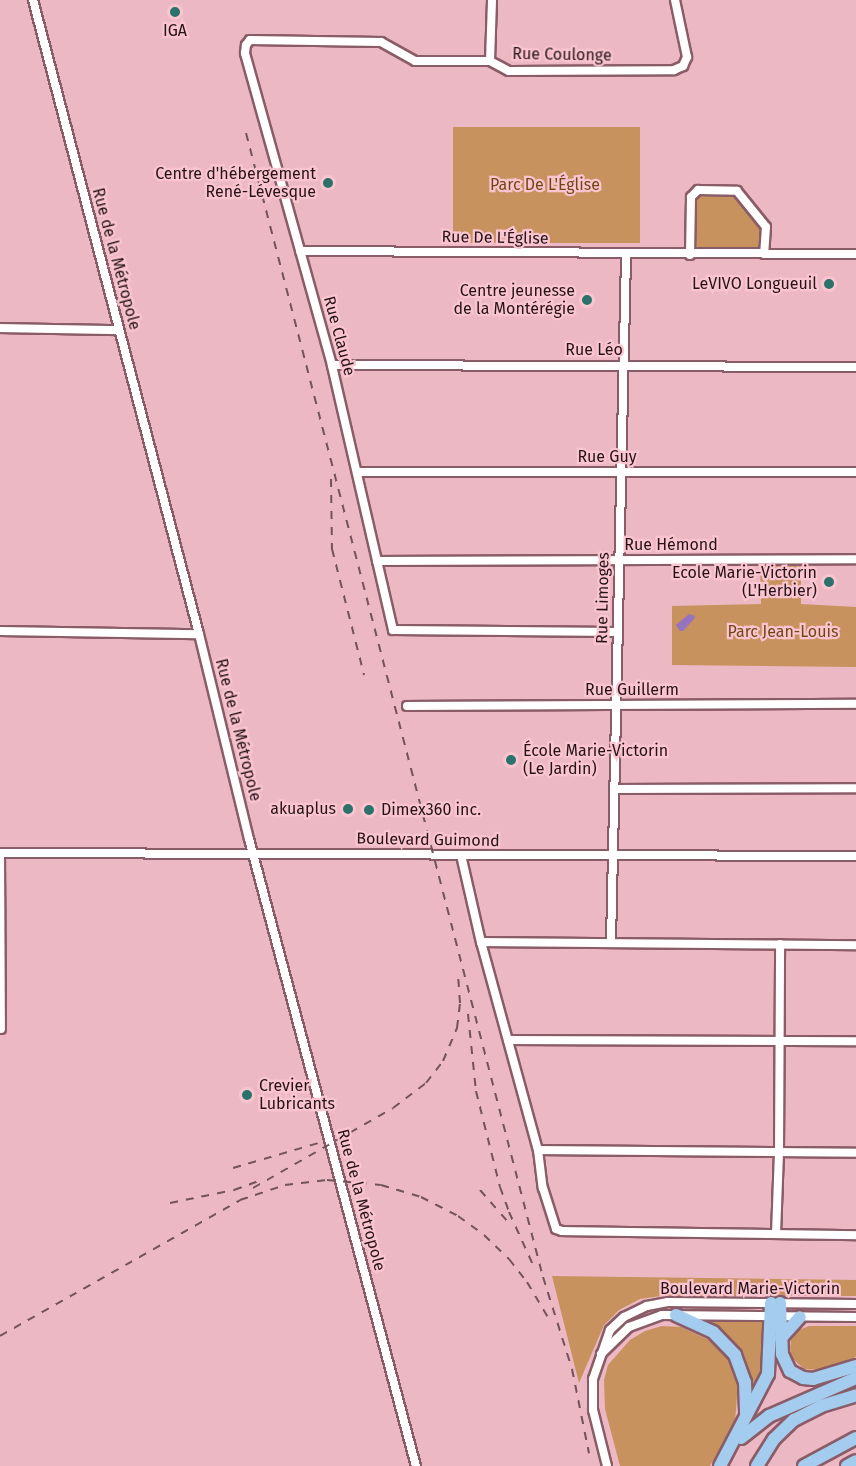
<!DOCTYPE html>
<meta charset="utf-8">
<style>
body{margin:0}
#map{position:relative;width:856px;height:1466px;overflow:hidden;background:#ecb8c3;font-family:"Fira Sans",sans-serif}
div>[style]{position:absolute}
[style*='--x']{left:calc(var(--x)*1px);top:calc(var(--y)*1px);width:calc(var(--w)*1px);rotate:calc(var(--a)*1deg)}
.green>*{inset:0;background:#c8925e;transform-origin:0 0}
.water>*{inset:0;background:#9573be}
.roads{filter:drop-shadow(2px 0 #8a5c67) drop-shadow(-2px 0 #8a5c67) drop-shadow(0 2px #8a5c67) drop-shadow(0 -2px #8a5c67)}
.minor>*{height:8px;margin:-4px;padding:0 4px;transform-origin:4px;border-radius:4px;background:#fff}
.highway>*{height:12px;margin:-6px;padding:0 6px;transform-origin:6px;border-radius:6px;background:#a3ccee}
.rail>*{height:2px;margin-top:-1px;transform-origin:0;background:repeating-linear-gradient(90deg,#73535b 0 8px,transparent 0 16px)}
.dots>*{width:16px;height:16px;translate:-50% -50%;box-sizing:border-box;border:3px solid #fac5d0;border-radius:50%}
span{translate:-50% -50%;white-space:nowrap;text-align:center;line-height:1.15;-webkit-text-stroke:4.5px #fac5d0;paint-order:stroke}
.poi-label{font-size:16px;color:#251318}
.right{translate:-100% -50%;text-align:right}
.left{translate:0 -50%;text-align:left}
.street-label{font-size:16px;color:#251318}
.park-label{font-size:16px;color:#724613}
</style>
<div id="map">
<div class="green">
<i style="left:453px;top:127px;width:187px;height:116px"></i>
<i style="clip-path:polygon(698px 190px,737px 191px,766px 227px,764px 254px,690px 255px,691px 197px)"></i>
<i style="clip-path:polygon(760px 560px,801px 560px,801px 604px,856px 607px,856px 667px,672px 665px,672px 606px,761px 604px)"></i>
<i style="clip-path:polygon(552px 1276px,856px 1280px,856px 1296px,661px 1296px,640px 1299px,619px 1310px,604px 1325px,579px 1383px)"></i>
<i style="clip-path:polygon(729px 1320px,762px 1320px,766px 1325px,766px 1365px,753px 1395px,747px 1366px,739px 1352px,722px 1333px,708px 1322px)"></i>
<i style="clip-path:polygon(662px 1326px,681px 1327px,709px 1340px,722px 1350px,733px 1366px,738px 1382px,735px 1422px,710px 1466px,620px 1466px,605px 1409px,604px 1380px,608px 1365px,630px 1340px,645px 1331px)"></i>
<i style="clip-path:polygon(809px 1326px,856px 1326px,856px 1357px,820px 1370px,804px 1369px,792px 1358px,790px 1348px,791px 1340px,799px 1330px)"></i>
</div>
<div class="water">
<i style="clip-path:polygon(689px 614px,695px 616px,694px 619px,683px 631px,680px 631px,676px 625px)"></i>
</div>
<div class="roads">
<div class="minor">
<i style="--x:33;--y:0;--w:655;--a:75.33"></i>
<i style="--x:199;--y:634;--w:211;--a:76.3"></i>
<i style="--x:249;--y:839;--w:649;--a:75.09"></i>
<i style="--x:490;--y:61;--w:61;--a:-88.1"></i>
<i style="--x:300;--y:251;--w:556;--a:0.31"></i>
<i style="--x:690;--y:255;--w:58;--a:-89"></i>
<i style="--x:691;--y:197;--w:10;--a:-45"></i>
<i style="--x:698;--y:190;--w:39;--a:1"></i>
<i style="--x:737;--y:191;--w:46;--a:51.1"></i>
<i style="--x:766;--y:227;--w:27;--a:94"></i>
<i style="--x:0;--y:328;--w:119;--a:1"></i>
<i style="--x:332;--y:365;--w:524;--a:0.22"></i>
<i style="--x:357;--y:472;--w:499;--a:0"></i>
<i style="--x:377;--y:561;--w:479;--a:-0.2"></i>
<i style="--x:0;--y:631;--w:199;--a:0.9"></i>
<i style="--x:618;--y:632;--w:225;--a:-179.5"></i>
<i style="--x:393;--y:630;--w:272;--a:-103"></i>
<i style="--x:332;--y:365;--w:324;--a:-105.6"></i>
<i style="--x:245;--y:53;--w:8;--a:-83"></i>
<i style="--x:246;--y:45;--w:6;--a:-51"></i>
<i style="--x:250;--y:40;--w:131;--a:0.9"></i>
<i style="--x:381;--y:42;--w:39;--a:29"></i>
<i style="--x:415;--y:61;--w:75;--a:0"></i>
<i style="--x:490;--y:61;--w:21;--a:28"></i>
<i style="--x:509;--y:71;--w:165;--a:-0.3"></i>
<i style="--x:674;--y:70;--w:10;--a:-24"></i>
<i style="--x:683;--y:66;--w:10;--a:-66"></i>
<i style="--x:687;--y:57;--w:58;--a:-101.9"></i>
<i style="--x:407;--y:706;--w:449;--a:-0.3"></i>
<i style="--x:614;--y:789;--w:242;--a:-0.2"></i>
<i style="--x:0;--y:853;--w:856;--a:0.2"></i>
<i style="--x:0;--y:853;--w:176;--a:89.7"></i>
<i style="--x:461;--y:855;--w:89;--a:77.1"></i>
<i style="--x:481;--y:942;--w:216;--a:74.7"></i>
<i style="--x:538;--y:1150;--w:38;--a:83"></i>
<i style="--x:543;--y:1188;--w:43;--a:72.4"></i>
<i style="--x:556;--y:1229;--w:6;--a:18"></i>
<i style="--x:562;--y:1231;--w:294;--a:0.8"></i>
<i style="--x:481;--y:942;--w:375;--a:0.5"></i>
<i style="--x:611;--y:943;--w:689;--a:-88.75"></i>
<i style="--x:508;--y:1040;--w:348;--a:0.2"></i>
<i style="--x:538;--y:1150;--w:318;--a:0.5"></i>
<i style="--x:776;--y:1234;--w:81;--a:-87.9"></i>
<i style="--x:779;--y:1153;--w:209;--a:-89.7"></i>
<i style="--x:601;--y:1354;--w:39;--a:-44"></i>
<i style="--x:629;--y:1327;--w:35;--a:-20"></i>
<i style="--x:662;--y:1315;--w:194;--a:0.6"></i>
<i style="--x:607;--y:1466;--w:58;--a:-104"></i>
<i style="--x:593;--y:1410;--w:31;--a:-90"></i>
<i style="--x:593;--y:1379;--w:52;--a:-70.9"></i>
<i style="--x:610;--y:1330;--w:19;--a:-43"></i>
<i style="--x:624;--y:1317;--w:25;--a:-26"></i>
<i style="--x:647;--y:1306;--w:21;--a:-11"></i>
<i style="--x:668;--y:1302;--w:188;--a:0.6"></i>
</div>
<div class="highway">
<i style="--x:780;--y:1303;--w:51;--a:87.8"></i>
<i style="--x:782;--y:1354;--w:19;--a:65"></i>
<i style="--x:790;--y:1371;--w:15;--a:28"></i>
<i style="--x:803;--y:1378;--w:10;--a:6"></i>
<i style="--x:813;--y:1379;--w:45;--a:-16.8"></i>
<i style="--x:676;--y:1315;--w:41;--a:24.7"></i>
<i style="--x:713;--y:1332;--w:32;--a:46"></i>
<i style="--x:735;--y:1355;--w:29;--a:70"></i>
<i style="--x:745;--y:1382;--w:33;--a:88"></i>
<i style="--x:781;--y:1338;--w:28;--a:-48"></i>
<i style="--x:741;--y:1438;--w:36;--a:-38"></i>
<i style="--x:769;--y:1416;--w:95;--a:-23.6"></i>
<i style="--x:720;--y:1466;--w:104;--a:-62.4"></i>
<i style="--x:768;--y:1374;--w:71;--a:-87.6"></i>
<i style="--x:757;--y:1466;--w:32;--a:-58"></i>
<i style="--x:774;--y:1439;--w:28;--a:-44"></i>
<i style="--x:794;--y:1420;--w:30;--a:-27"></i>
<i style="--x:821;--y:1406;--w:37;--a:-17"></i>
<i style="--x:804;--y:1466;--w:59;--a:-28.3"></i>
<i style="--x:847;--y:1466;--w:10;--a:-29"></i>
</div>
</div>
<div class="rail">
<i style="--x:246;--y:133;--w:1182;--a:75.45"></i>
<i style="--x:543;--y:1277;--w:96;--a:72.5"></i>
<i style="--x:572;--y:1369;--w:86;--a:78.6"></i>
<i style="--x:331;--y:479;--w:70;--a:89.2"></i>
<i style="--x:332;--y:549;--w:130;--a:75.7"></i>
<i style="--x:468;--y:1014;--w:77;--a:84.1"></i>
<i style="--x:476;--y:1091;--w:99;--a:76"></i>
<i style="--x:500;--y:1187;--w:27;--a:70"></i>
<i style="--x:509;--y:1212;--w:60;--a:65.6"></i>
<i style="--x:233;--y:1168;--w:93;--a:-16.3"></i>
<i style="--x:253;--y:1188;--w:161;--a:-29.7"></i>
<i style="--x:393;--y:1108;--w:41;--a:-37.1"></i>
<i style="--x:426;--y:1083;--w:28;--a:-52"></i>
<i style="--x:443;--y:1061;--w:36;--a:-67"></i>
<i style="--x:457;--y:1028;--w:25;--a:-83"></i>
<i style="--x:460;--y:1003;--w:29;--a:-94"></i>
<i style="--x:480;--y:1190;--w:44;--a:48.7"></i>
<i style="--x:170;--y:1203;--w:65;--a:-11.5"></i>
<i style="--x:234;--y:1190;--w:27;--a:-20"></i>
<i style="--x:0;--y:1336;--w:276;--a:-29.5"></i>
<i style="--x:240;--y:1200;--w:47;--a:-18.4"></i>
<i style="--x:285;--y:1185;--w:42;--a:-6.8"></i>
<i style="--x:327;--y:1180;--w:54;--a:5.3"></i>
<i style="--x:381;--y:1185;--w:42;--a:16.7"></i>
<i style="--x:421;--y:1197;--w:42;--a:27.2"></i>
<i style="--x:458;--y:1216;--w:32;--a:36"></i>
<i style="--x:484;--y:1235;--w:35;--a:44"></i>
<i style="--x:509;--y:1259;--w:29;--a:52"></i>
<i style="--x:527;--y:1282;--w:43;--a:59.3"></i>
</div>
<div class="dots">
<i style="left:175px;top:12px;background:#2b726a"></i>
<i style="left:328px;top:183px;background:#2b726a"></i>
<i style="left:829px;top:284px;background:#2b726a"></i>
<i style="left:587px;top:300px;background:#2b726a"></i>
<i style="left:829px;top:582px;background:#2b726a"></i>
<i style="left:511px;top:760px;background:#2b726a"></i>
<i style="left:348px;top:809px;background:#2b726a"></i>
<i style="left:369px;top:810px;background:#2b726a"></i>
<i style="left:247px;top:1095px;background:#2b726a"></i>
</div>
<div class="poi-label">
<span style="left:175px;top:31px">IGA</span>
<span class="right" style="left:316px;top:183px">Centre d'hébergement<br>René-Lévesque</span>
<span class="right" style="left:817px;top:284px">LeVIVO Longueuil</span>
<span class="right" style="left:575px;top:300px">Centre jeunesse<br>de la Montérégie</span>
<span class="right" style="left:817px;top:582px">Ecole Marie-Victorin<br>(L'Herbier)</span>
<span class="left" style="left:523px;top:760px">École Marie-Victorin<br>(Le Jardin)</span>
<span class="right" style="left:336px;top:809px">akuaplus</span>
<span class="left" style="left:381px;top:810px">Dimex360 inc.</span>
<span class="left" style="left:259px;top:1095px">Crevier<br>Lubricants</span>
</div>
<div class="street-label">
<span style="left:562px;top:55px;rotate:1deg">Rue Coulonge</span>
<span style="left:495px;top:238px;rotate:1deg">Rue De L'Église</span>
<span style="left:116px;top:259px;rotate:75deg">Rue de la Métropole</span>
<span style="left:339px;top:336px;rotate:75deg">Rue Claude</span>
<span style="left:594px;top:350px">Rue Léo</span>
<span style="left:607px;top:457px">Rue Guy</span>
<span style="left:671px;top:545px">Rue Hémond</span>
<span style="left:603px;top:598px;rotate:-89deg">Rue Limoges</span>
<span style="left:632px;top:690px">Rue Guillerm</span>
<span style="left:238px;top:730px;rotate:76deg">Rue de la Métropole</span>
<span style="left:428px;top:840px;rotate:1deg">Boulevard Guimond</span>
<span style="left:361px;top:1200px;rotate:75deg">Rue de la Métropole</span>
<span style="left:750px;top:1289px">Boulevard Marie-Victorin</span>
</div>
<div class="park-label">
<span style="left:545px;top:185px">Parc De L'Église</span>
<span style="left:783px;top:632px">Parc Jean-Louis</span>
</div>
</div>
